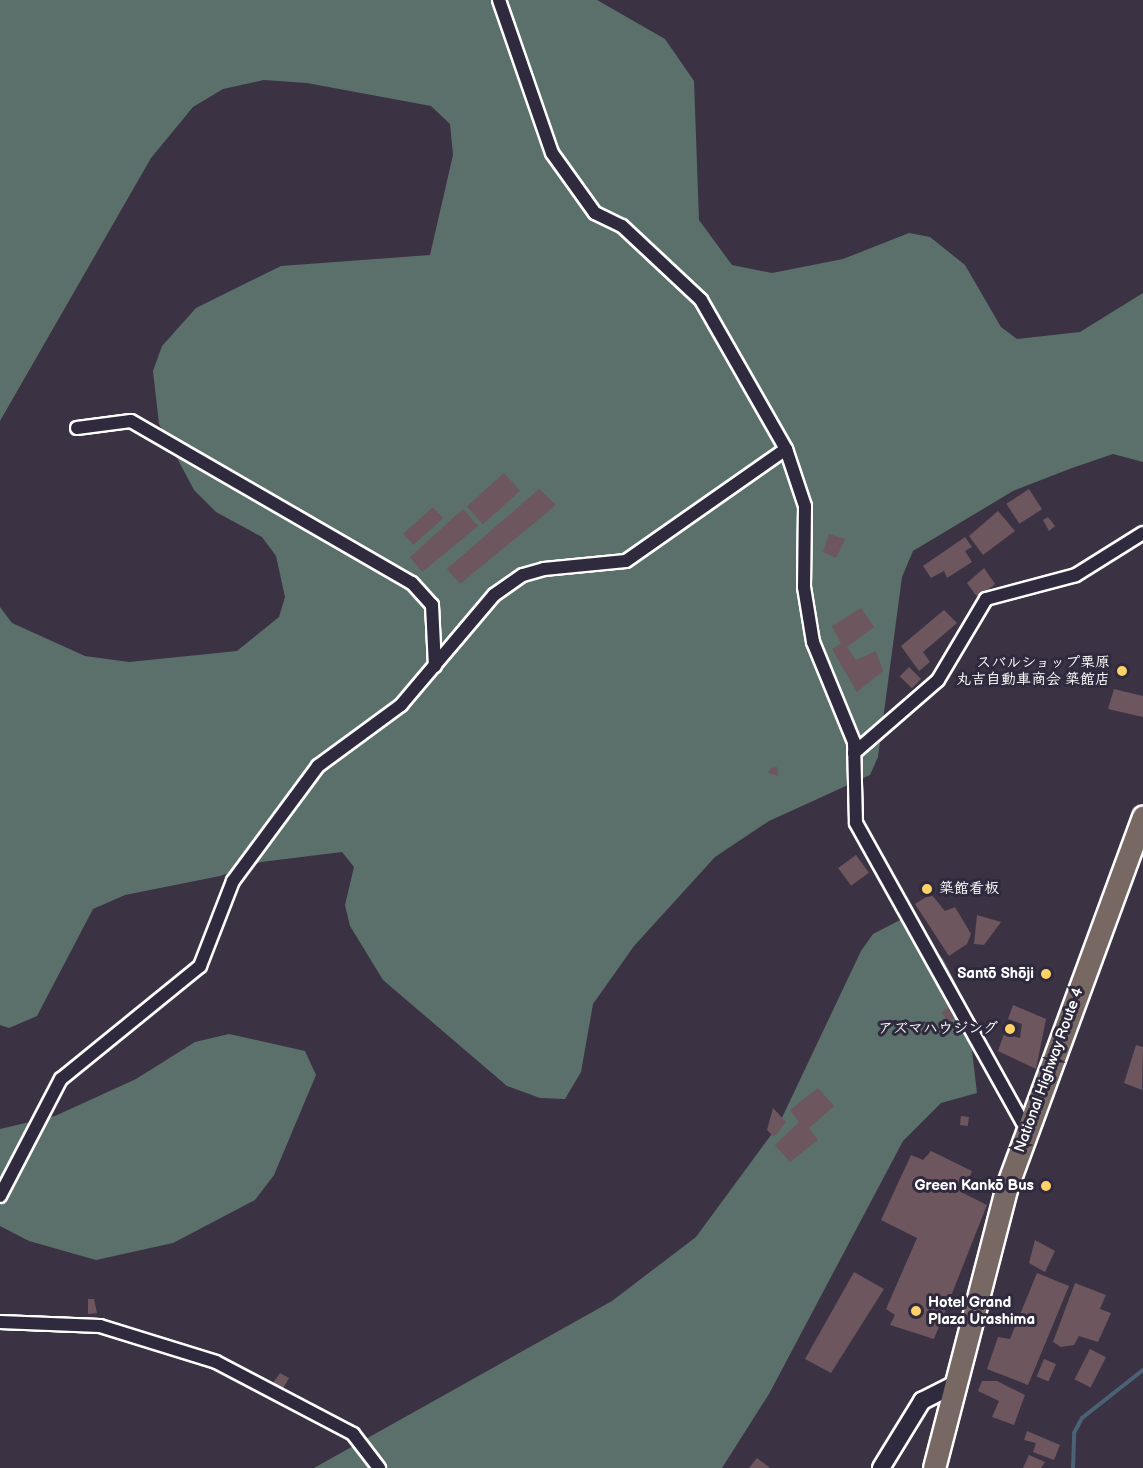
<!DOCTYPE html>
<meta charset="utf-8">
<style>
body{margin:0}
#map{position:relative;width:1143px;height:1468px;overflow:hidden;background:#3b3344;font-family:"Balsamiq Sans","Klee One",sans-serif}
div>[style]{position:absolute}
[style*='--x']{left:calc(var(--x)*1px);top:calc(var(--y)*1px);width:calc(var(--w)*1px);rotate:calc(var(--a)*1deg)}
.green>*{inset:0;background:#5b706a}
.stream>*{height:4px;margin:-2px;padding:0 2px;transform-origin:2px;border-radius:2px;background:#4b6175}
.building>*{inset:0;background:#6d565e;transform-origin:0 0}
.roads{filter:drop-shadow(2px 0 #fff) drop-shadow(-2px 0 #fff) drop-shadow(0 2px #fff) drop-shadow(0 -2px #fff)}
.minor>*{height:12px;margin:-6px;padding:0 6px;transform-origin:6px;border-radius:6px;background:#2f2a3d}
.tertiary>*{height:16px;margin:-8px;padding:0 8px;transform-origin:8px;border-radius:8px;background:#2f2a3d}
.trunk>*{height:21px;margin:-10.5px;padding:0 10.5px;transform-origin:10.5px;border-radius:10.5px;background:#776864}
.dots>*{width:16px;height:16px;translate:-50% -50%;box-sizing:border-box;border:3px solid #2f2a3d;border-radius:50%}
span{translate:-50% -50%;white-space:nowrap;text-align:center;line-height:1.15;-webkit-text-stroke:6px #2f2a3d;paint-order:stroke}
.poi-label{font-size:15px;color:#fff;font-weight:700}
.right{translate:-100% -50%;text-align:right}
.left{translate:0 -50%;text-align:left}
.street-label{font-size:15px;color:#fff}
</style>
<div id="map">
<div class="green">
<i style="clip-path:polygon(0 0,597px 0,665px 39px,694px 81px,699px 220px,732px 265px,772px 273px,843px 259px,909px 233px,930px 237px,965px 265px,1001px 327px,1017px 339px,1080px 332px,1143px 293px,1143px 462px,1113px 454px,1072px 468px,1013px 491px,913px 551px,902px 577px,878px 757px,870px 775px,769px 821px,715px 857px,634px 946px,593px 1004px,581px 1072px,565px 1099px,540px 1098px,507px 1086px,383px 980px,350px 926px,345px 905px,354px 867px,342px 852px,261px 862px,220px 876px,125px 895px,93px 909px,37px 1016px,9px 1028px,0 1025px,0 607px,12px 623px,85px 656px,129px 662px,237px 651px,279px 617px,285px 597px,276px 556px,262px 537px,216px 512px,194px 490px,159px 424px,153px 371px,162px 346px,196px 308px,281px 266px,430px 255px,453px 155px,450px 124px,431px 106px,307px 83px,264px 80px,223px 89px,193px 107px,151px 158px,0 421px)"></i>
<i style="clip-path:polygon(902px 919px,943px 959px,957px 986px,969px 1026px,977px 1093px,941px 1103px,903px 1141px,769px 1394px,722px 1468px,314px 1468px,612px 1301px,696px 1237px,779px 1124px,861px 951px,873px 934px)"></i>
<i style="clip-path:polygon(229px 1034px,305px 1051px,316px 1075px,274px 1175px,255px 1200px,173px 1243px,96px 1260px,29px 1241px,0 1226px,0 1129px,55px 1116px,136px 1079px,195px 1042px)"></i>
</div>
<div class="stream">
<i style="--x:1073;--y:1468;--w:35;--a:-88"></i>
<i style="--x:1074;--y:1433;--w:17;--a:-62"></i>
<i style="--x:1082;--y:1418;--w:78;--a:-38.2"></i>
</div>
<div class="building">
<i style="left:504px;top:473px;width:24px;height:50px;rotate:48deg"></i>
<i style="clip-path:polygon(539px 489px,556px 505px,460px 584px,447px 569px)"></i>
<i style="left:1029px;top:489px;width:24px;height:27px;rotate:57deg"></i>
<i style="left:433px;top:507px;width:15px;height:40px;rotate:48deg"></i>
<i style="clip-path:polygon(463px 509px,478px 526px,422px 572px,410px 557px)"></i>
<i style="clip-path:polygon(998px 511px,1015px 531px,983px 555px,969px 536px)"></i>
<i style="clip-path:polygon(1048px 517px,1055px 526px,1049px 531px,1043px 520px)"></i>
<i style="clip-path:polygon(829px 534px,845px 539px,836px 558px,823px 552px)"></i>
<i style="clip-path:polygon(965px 537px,972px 547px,965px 551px,972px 562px,947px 578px,944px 571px,931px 578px,923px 566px)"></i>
<i style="clip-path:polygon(984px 568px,995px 584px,978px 598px,967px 583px)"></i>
<i style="clip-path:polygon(861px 608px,874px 627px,847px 647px,856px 660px,876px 651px,883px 671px,857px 692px,832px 649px,841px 644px,832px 626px)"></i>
<i style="clip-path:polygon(944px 610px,957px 623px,923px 652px,930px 662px,919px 671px,901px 646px)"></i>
<i style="left:909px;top:667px;width:17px;height:13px;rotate:45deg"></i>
<i style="clip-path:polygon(1114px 689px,1143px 696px,1143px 717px,1108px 709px)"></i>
<i style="clip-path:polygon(777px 767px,778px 776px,768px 773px,771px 768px)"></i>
<i style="left:856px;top:855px;width:22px;height:22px;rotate:54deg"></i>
<i style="clip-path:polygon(931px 894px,945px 911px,955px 907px,971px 934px,967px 944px,949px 956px,915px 904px)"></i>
<i style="clip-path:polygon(977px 915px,1001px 922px,984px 945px,974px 944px)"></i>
<i style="clip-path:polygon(1013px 1005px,1046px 1019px,1036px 1069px,998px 1051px,1004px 1034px,1020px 1038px,1022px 1024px,1008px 1019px)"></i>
<i style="left:949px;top:1007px;width:12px;height:9px;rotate:55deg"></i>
<i style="clip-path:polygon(1136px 1045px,1143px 1047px,1142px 1090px,1124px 1083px)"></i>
<i style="clip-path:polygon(818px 1088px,834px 1106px,809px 1128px,818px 1140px,790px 1162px,775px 1145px,799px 1122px,790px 1110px)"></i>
<i style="clip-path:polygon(773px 1108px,786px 1122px,774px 1137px,767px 1130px)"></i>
<i style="left:961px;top:1116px;width:8px;height:9px;rotate:7deg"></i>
<i style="clip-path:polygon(931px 1151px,972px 1171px,963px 1193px,987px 1205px,934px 1339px,890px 1325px,895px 1315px,886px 1309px,917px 1238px,881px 1220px,911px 1155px,923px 1160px)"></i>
<i style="clip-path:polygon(1035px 1240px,1055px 1251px,1045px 1272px,1029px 1263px)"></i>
<i style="clip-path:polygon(854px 1272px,884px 1289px,831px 1373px,805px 1359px)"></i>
<i style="clip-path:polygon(1037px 1273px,1069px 1286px,1028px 1385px,987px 1369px,998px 1337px,1010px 1339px)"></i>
<i style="clip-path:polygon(1075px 1283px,1106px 1295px,1100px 1309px,1111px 1313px,1098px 1342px,1079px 1336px,1074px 1345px,1061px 1347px,1053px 1342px)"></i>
<i style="clip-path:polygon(88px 1299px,94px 1299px,97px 1313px,88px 1314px)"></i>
<i style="left:1090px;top:1349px;width:18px;height:34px;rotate:27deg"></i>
<i style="left:1044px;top:1359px;width:13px;height:19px;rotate:23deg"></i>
<i style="clip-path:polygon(280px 1373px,289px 1378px,282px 1390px,273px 1383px)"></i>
<i style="clip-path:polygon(982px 1381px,997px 1381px,1025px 1395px,1014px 1425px,992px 1417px,999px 1401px,978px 1391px)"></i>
<i style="clip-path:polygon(1027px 1431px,1060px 1445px,1054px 1460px,1033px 1452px,1036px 1443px,1024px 1440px)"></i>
<i style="clip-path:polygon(1029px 1455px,1045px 1462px,1041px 1468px,1023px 1468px)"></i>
<i style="clip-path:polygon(757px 1458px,770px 1468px,749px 1468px)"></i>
</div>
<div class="roads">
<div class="minor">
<i style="--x:499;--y:0;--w:162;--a:70.9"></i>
<i style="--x:552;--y:153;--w:74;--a:54.4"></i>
<i style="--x:595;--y:213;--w:30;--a:26"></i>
<i style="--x:622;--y:226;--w:108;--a:43.1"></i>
<i style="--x:701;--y:300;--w:172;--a:60.3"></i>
<i style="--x:786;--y:449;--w:60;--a:71.6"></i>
<i style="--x:805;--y:506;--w:81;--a:90.7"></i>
<i style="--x:804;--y:587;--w:56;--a:80.7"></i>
<i style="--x:813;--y:642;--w:108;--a:67.7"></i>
<i style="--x:854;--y:742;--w:81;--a:88.6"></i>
<i style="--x:856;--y:823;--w:350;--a:60.9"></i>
<i style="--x:77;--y:428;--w:54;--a:-7.4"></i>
<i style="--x:131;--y:421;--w:324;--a:30"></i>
<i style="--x:412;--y:583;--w:30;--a:48"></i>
<i style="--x:432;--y:605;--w:61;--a:87.2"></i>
<i style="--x:854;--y:753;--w:111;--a:-41"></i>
<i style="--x:938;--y:680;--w:94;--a:-59.3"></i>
<i style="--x:986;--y:599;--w:93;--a:-14.9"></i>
<i style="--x:1076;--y:575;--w:79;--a:-32.1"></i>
<i style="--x:0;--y:1196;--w:132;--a:-62.5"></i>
<i style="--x:61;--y:1079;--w:179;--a:-39.1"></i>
<i style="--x:200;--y:966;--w:91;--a:-68.8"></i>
<i style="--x:233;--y:881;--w:143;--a:-53.5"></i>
<i style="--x:318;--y:766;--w:103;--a:-36.3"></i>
<i style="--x:401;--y:705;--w:144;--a:-49.8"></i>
<i style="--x:494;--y:595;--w:35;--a:-35"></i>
<i style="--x:523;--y:575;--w:22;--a:-16"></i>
<i style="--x:544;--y:569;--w:82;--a:-5.6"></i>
<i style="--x:626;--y:561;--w:195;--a:-35"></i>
<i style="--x:0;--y:1322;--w:100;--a:2.3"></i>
<i style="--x:100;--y:1326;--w:121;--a:17.2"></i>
<i style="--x:216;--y:1362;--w:155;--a:27.7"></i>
<i style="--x:353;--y:1434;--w:43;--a:52.6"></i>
</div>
<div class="tertiary">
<i style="--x:881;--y:1468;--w:79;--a:-58.5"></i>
<i style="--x:922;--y:1401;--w:35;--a:-27"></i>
</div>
<div class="trunk">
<i style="--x:934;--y:1468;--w:288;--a:-75.5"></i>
<i style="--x:1006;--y:1189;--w:397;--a:-69.8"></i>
</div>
</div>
<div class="dots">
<i style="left:1122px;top:671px;background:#ffd166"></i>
<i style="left:927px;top:889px;background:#ffd166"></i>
<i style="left:1046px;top:974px;background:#ffd166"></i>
<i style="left:1010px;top:1029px;background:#ffd166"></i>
<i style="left:1046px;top:1186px;background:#ffd166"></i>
<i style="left:916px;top:1311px;background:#ffd166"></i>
</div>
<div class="poi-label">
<span class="right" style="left:1110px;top:671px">スバルショップ栗原<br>丸吉自動車商会 築館店</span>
<span class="left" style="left:939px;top:889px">築館看板</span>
<span class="right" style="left:1034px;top:974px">Santō Shōji</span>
<span class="right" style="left:998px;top:1029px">アズマハウジング</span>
<span class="right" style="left:1034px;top:1186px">Green Kankō Bus</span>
<span class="left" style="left:928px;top:1311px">Hotel Grand<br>Plaza Urashima</span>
</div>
<div class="street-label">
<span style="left:1049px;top:1070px;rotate:-70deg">National Highway Route 4</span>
</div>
</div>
